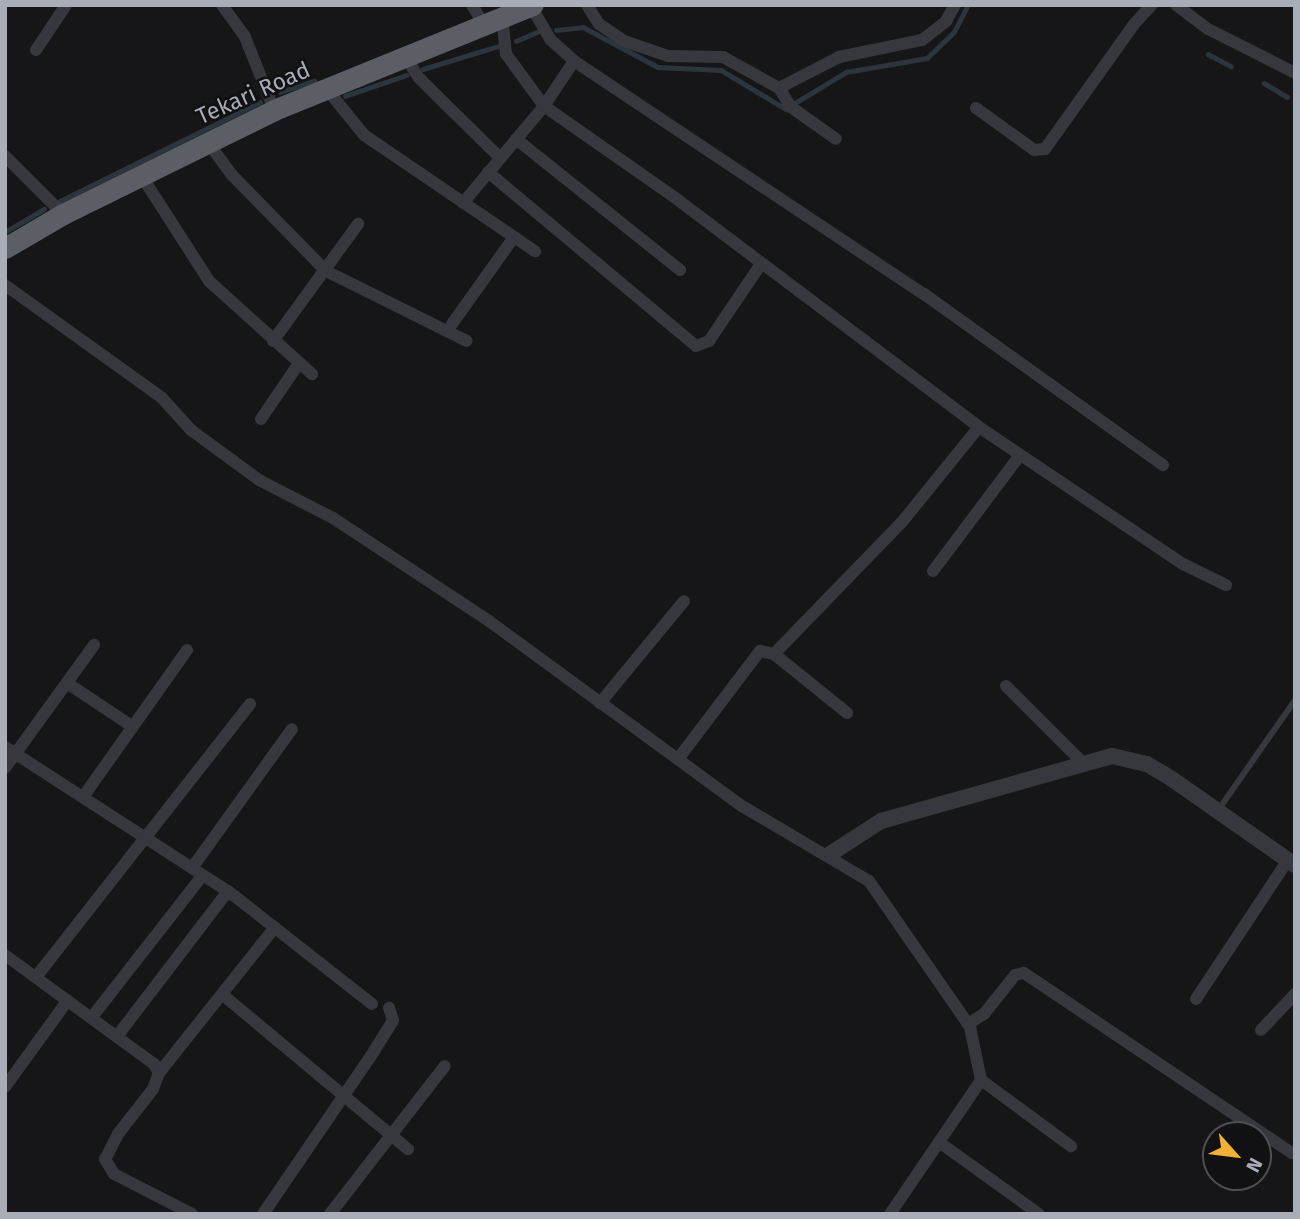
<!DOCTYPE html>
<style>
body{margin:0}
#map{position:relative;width:1300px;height:1219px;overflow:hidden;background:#161618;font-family:"Fira Sans",sans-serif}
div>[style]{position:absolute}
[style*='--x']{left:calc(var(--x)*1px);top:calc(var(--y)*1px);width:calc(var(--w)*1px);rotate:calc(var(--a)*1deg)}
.stream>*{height:4.5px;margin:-2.25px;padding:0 2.25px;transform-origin:2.25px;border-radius:2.25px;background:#2c353c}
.service>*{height:6px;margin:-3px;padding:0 3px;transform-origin:3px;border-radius:3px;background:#37383d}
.minor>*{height:12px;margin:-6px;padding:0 6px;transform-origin:6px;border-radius:6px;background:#37383d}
.tertiary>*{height:16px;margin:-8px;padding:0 8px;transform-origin:8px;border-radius:8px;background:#37383d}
.trunk>*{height:21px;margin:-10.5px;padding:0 10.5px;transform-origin:10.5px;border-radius:10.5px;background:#5b5e65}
span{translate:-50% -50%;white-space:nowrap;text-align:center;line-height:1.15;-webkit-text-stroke:5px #111113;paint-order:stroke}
.street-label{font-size:23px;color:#a8adb8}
.frame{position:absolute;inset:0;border:7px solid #a8adb8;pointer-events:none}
.north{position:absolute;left:1202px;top:1121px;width:70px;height:70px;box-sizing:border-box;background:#111113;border:2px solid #4d4f55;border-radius:50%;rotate:118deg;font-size:19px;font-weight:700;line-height:28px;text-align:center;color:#a8adb8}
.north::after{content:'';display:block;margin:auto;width:24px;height:32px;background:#f2b134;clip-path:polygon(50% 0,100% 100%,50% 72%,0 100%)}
</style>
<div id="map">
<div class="stream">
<i style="--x:556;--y:30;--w:27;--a:-6"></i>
<i style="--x:583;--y:27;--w:85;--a:28.1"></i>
<i style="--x:658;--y:67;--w:63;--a:2.7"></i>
<i style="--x:721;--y:70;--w:76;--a:31"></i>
<i style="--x:516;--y:41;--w:23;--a:-23"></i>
<i style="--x:1208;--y:54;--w:26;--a:28"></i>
<i style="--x:423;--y:69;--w:78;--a:-17"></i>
<i style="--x:1264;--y:83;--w:27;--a:31"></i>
<i style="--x:280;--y:92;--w:36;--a:-18"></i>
<i style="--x:345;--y:96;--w:65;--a:-18.7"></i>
<i style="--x:795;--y:103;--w:60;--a:-31.3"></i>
<i style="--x:846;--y:72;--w:82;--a:-9.8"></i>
<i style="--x:927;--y:58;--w:37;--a:-44"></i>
<i style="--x:954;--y:32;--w:30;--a:-63"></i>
<i style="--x:60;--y:201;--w:223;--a:-26.3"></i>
<i style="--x:5;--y:232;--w:45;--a:-30.5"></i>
</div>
<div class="service">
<i style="--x:1219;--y:809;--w:133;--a:-55.1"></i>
</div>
<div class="minor">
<i style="--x:222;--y:5;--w:39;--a:54"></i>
<i style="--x:245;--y:37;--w:79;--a:68.3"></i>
<i style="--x:472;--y:5;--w:21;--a:59"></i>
<i style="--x:587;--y:5;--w:22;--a:58"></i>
<i style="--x:599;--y:24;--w:30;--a:34"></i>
<i style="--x:624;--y:41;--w:46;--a:18.8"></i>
<i style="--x:668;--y:56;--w:55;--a:1"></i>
<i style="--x:723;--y:57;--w:64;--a:29"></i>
<i style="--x:779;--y:88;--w:68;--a:-27.3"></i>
<i style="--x:839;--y:57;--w:85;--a:-11.6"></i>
<i style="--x:922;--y:40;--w:31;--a:-38"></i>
<i style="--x:946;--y:21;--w:18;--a:-61"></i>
<i style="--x:1176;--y:5;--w:40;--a:37"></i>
<i style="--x:1208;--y:29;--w:97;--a:26.8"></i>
<i style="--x:531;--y:6;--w:39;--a:60"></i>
<i style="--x:551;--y:40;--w:31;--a:42"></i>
<i style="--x:574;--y:61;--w:420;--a:33.7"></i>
<i style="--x:924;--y:294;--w:294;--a:35.6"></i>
<i style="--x:502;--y:16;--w:38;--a:84"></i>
<i style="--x:506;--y:54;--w:64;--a:53.8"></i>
<i style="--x:544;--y:106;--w:159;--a:35"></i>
<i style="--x:674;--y:197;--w:382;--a:37"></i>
<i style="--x:979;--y:427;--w:246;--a:33.9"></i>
<i style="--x:1183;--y:564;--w:48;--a:26"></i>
<i style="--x:36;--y:50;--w:54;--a:-56.3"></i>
<i style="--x:407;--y:59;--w:22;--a:58"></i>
<i style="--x:419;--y:78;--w:114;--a:44.6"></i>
<i style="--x:326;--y:88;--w:60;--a:51"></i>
<i style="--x:364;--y:135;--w:207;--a:34.2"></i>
<i style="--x:779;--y:88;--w:22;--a:58"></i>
<i style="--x:791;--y:107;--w:55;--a:35.4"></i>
<i style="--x:976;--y:108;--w:72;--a:35.9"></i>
<i style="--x:1034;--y:150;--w:11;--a:-5"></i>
<i style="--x:1045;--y:149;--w:153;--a:-54.5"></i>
<i style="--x:1134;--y:24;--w:26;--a:-47"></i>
<i style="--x:516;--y:139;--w:210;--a:38.6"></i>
<i style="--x:207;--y:141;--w:42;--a:53.7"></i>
<i style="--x:232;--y:175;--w:134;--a:45.6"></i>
<i style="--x:326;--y:271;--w:157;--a:26.4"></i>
<i style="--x:5;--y:156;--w:82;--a:45"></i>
<i style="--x:488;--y:172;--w:271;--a:39.9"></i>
<i style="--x:696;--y:346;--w:14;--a:-21"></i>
<i style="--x:709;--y:341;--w:93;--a:-56"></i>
<i style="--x:141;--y:175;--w:126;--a:57.3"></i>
<i style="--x:209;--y:281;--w:139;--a:42.1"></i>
<i style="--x:463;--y:203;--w:126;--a:-50.1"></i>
<i style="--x:544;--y:106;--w:54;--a:-56.3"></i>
<i style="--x:5;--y:285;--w:193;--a:35.7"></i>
<i style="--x:162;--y:398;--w:43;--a:47.8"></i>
<i style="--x:191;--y:430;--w:84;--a:36.3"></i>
<i style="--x:259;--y:480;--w:83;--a:27.2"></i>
<i style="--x:333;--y:518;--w:187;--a:33.4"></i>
<i style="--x:489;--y:621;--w:313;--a:36.2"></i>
<i style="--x:742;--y:806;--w:147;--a:30.6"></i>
<i style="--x:869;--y:881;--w:178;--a:55.3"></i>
<i style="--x:970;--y:1027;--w:54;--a:78.3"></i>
<i style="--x:452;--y:324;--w:107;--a:-54.5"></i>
<i style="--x:273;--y:341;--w:145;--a:-54"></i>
<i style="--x:261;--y:419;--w:68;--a:-55.8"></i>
<i style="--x:933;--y:571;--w:145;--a:-53.1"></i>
<i style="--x:774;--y:654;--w:184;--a:-45.9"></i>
<i style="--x:902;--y:522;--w:122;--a:-51"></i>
<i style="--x:67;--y:683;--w:79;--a:33.7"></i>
<i style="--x:1006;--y:686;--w:110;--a:45"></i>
<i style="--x:600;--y:703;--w:132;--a:-50.5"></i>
<i style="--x:5;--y:747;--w:265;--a:32.9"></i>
<i style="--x:228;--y:891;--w:183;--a:38.1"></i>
<i style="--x:678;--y:759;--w:136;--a:-52.8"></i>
<i style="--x:760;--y:651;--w:14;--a:12"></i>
<i style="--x:774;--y:654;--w:94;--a:38.9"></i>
<i style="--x:5;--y:768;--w:152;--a:-54.1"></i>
<i style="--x:83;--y:797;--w:180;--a:-54.7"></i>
<i style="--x:192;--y:868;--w:171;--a:-54.3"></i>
<i style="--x:5;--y:955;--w:185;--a:36.2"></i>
<i style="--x:154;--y:1064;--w:10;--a:61"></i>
<i style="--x:159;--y:1073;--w:17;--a:111"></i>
<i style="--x:153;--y:1089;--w:57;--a:127.9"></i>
<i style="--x:118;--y:1134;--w:28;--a:117"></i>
<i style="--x:105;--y:1159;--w:17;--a:59"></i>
<i style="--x:114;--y:1174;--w:88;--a:27.1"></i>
<i style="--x:36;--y:977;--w:347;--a:-51.9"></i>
<i style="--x:223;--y:995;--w:241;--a:39.8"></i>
<i style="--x:1196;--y:999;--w:167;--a:-56.5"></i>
<i style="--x:92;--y:1017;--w:180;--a:-52"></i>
<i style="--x:968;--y:1024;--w:19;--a:-32"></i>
<i style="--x:984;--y:1014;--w:50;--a:-51.5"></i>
<i style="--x:1015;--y:975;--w:9;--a:-13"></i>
<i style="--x:1024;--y:973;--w:323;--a:33.9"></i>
<i style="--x:1261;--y:1030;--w:50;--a:-46.6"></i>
<i style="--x:118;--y:1035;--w:181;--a:-52.6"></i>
<i style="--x:159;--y:1073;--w:186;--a:-51.5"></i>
<i style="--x:5;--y:1087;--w:107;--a:-54.1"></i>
<i style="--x:939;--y:1142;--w:123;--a:35.8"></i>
<i style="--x:263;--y:1214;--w:197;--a:-55.7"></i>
<i style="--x:374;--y:1051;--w:36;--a:-58"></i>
<i style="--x:393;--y:1020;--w:13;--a:-108"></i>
<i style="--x:330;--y:1214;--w:187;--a:-52.2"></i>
<i style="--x:890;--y:1214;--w:162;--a:-55.8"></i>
<i style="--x:981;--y:1080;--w:112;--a:36.3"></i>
</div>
<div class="tertiary">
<i style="--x:830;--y:854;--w:61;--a:-32.9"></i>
<i style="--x:881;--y:821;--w:240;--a:-15.7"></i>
<i style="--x:1112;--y:756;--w:36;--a:13"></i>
<i style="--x:1147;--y:764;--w:29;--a:31"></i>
<i style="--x:1172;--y:779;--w:150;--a:35"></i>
</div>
<div class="trunk">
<i style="--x:5;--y:248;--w:67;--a:-30.4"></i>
<i style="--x:63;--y:214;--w:235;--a:-26.2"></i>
<i style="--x:274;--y:110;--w:279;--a:-22.1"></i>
</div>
<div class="street-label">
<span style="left:253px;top:93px;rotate:-24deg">Tekari Road</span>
</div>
<div class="frame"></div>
<div class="north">N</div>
</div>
